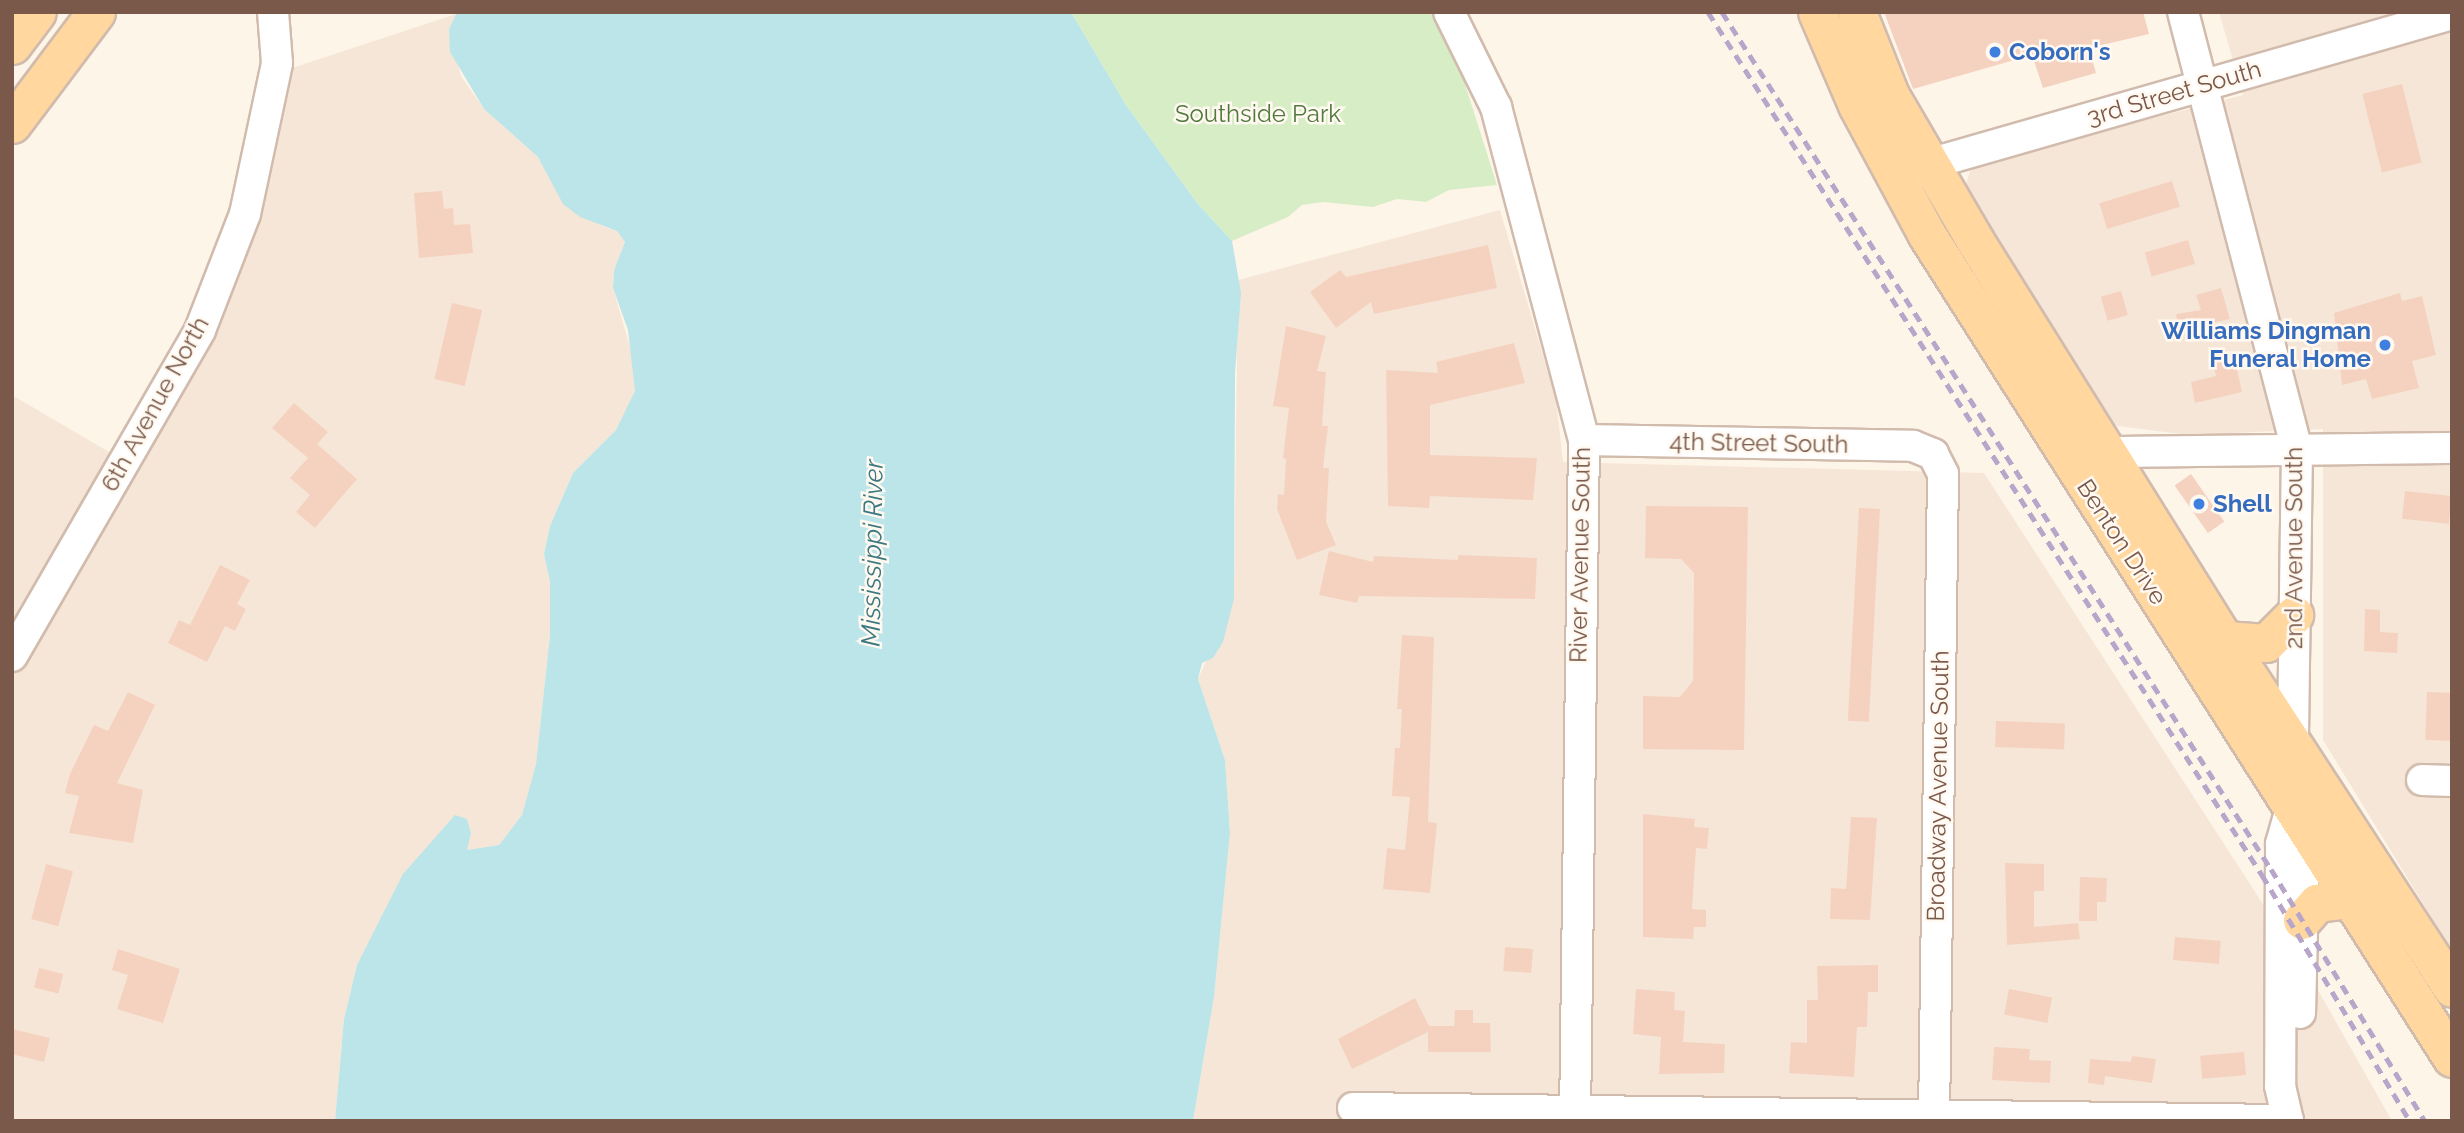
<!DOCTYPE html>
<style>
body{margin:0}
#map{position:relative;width:2464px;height:1133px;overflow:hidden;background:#fef5e9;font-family:Raleway,sans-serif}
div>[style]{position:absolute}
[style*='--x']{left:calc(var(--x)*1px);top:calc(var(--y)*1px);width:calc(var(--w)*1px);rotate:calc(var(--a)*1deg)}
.residential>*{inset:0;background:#f6e6d7}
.green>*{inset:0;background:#d7edc6}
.water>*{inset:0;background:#bbe5e9}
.building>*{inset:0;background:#f5d2bf;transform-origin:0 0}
.roads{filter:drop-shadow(2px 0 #d1bbad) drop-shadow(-2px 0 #d1bbad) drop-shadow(0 2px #d1bbad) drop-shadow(0 -2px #d1bbad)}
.minor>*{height:30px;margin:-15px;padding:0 15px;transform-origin:15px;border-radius:15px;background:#fff}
.major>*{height:37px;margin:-18.5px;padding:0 18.5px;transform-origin:18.5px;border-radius:18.5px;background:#ffd79f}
.rail>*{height:5px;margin-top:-2.5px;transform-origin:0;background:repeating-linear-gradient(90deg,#b7a5ca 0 10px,transparent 0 17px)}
.dots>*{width:19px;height:19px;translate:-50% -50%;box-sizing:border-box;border:4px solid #fff9f1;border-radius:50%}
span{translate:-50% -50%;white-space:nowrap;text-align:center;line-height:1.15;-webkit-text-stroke:5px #fff9f1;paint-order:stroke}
.shop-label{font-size:24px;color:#366cbe;font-weight:700}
.left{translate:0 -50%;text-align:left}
.right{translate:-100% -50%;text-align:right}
.street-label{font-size:24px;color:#7a594a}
.park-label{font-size:24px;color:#527a3e}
.water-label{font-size:26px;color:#3c7880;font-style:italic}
.frame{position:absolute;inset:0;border:14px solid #7a594a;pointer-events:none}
</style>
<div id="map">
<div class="residential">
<i style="clip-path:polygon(2219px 12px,2452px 12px,2452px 951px,2323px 740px,2323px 429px,2189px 435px,2110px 425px,1969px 207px,1965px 188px,1970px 171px,1986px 161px,2243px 95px)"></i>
<i style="clip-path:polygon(456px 14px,449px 29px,461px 76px,484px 109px,538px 157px,602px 226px,617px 231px,625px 242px,614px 270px,613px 288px,635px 365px,635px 391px,627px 410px,616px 430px,573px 473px,550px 526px,544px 554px,550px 582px,550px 635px,536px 764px,522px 815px,499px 845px,466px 850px,471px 833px,467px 819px,455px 816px,373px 935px,357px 965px,344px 1019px,335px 1121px,12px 1121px,12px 395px,138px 469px,225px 308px,267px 189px,289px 69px)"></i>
<i style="clip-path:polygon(1500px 210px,1556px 399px,1563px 462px,1984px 473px,2314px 983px,2392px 1121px,1193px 1121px,1214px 997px,1230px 833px,1225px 760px,1198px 679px,1234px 599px,1238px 280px)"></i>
</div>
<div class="green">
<i style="clip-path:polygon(1071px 12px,1431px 12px,1464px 81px,1497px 185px,1449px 190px,1426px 202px,1397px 199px,1373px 207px,1323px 202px,1302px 205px,1288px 217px,1232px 241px,1197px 203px,1126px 105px)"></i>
</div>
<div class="water">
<i style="clip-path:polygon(457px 12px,1071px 12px,1126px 105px,1197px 203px,1232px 241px,1241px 293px,1235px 374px,1234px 599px,1223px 642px,1213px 658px,1202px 663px,1198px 679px,1225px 760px,1230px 833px,1214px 997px,1193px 1121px,335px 1121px,344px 1019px,357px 965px,403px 874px,455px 815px,467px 819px,471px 833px,467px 850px,499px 845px,522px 815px,536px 764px,550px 635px,550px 582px,544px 554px,550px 526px,573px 473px,616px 430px,635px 391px,628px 330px,613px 288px,614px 270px,625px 242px,617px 231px,580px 217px,563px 204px,538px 157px,484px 109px,450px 52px,449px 29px)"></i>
</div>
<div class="building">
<i style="clip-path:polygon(1884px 12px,2143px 12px,2149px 34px,2089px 48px,2096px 73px,2043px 88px,2032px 55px,1913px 89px)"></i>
<i style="left:2402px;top:84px;width:81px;height:41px;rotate:76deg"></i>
<i style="left:2172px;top:181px;width:27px;height:76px;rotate:73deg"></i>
<i style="clip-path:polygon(442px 191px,444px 209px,453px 208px,454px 225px,470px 224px,473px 253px,419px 258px,414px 193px)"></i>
<i style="left:2188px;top:240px;width:25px;height:45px;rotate:74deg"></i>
<i style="clip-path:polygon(1488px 245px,1497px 288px,1374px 314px,1371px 302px,1336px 328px,1310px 292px,1340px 270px,1346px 277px)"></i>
<i style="clip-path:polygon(2221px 288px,2230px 319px,2179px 330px,2176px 314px,2201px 310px,2196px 295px)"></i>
<i style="left:2121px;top:291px;width:25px;height:21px;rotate:74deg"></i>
<i style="clip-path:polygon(2400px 293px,2402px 301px,2422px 296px,2436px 355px,2412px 361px,2419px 388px,2372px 399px,2366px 379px,2342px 385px,2334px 313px)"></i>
<i style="left:452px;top:303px;width:31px;height:78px;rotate:13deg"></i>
<i style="clip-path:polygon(1286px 326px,1326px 336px,1317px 371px,1326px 372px,1322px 426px,1328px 426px,1323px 468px,1329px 468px,1326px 522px,1336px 545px,1297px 560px,1277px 509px,1278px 494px,1284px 495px,1286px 459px,1283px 458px,1289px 408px,1273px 406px)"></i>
<i style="clip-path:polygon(1514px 343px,1525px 383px,1430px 405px,1430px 455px,1537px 458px,1533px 500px,1430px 496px,1429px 508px,1388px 506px,1386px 370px,1438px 373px,1436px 362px)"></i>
<i style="clip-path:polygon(2233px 352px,2242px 392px,2195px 403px,2191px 382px,2216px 376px,2212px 357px)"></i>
<i style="clip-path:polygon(294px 403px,328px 432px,317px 444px,357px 479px,315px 528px,296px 512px,310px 495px,290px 478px,308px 458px,272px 428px)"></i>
<i style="left:2191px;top:474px;width:58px;height:20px;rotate:55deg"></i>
<i style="left:2405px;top:491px;width:47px;height:28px;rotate:6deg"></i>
<i style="clip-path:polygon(1646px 506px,1748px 507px,1744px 750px,1643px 749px,1643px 696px,1680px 697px,1693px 681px,1694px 573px,1681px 559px,1645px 558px)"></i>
<i style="left:1859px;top:508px;width:21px;height:213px;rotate:3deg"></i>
<i style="clip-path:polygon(1329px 551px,1373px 562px,1374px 556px,1458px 560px,1458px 555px,1537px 558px,1535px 599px,1359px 596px,1357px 603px,1319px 595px)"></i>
<i style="clip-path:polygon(220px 565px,250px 580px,237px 604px,246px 609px,235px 631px,225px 626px,207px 662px,168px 643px,179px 620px,190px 625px)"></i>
<i style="clip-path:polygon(2365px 609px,2380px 610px,2380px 632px,2398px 633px,2397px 653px,2364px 651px)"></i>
<i style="clip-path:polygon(1402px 635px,1434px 637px,1428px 822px,1437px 823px,1430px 893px,1383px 889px,1387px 848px,1405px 850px,1410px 797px,1392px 796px,1395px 748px,1400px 748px,1402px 709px,1397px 709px)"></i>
<i style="clip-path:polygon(128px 692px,155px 705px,117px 783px,143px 790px,133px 843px,69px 833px,79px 796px,65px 793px,70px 774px,94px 725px,108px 731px)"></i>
<i style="left:2427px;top:692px;width:25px;height:48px;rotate:2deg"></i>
<i style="left:1996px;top:721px;width:69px;height:26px;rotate:2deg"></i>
<i style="clip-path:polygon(1643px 814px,1695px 819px,1694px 827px,1709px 828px,1707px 849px,1696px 848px,1692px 909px,1706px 910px,1706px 927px,1694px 927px,1693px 939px,1643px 937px)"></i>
<i style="clip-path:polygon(1851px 817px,1877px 818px,1870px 920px,1830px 919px,1831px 888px,1846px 889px)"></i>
<i style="clip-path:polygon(2005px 863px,2044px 864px,2044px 891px,2034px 891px,2034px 927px,2078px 923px,2080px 939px,2007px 945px)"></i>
<i style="left:46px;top:864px;width:28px;height:57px;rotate:15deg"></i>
<i style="clip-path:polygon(2080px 877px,2107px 878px,2106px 902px,2097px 902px,2097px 921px,2079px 921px)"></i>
<i style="left:2175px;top:937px;width:46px;height:23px;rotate:5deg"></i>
<i style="left:1505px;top:947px;width:28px;height:24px;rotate:4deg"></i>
<i style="clip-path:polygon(118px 949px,180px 969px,163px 1023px,117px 1009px,128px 975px,112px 970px)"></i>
<i style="clip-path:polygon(1878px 965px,1878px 992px,1868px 992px,1867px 1027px,1857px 1027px,1854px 1077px,1789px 1073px,1791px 1042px,1807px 1043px,1807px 1000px,1818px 1000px,1817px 966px)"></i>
<i style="left:39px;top:968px;width:25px;height:20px;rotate:14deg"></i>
<i style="clip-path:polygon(1636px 989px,1675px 992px,1674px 1010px,1685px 1011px,1683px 1042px,1725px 1044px,1724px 1073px,1659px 1074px,1661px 1037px,1633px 1034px)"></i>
<i style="left:2009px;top:989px;width:44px;height:26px;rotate:11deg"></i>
<i style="clip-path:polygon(1415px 998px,1429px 1026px,1454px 1026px,1455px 1010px,1473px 1010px,1473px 1023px,1490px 1023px,1491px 1052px,1428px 1052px,1428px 1032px,1352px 1069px,1338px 1039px)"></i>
<i style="clip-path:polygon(12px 1029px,50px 1038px,44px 1062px,12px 1054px)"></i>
<i style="clip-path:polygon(1994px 1047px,2030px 1049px,2029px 1060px,2051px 1061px,2050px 1083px,1992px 1080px)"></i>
<i style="left:2244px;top:1052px;width:23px;height:44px;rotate:85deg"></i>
<i style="clip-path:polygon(2132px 1056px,2156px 1059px,2152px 1083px,2105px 1076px,2104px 1085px,2088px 1083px,2090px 1059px,2131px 1062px)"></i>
</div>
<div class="roads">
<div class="minor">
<i style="--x:1449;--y:12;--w:106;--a:63.7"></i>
<i style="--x:1496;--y:107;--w:344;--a:75.2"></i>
<i style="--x:1584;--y:440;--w:681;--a:90.76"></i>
<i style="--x:2183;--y:12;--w:452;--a:75.4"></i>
<i style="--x:2297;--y:449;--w:356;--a:90.8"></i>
<i style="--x:2292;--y:805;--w:41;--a:105.8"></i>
<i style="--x:2281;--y:844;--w:242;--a:90.2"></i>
<i style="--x:2280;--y:1086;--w:36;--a:77"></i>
<i style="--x:1912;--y:174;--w:20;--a:-30"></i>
<i style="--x:1929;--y:164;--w:544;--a:-16"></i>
<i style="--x:1584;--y:440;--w:329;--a:1"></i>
<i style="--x:1913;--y:446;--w:22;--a:22"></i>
<i style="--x:1933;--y:454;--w:22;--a:63"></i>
<i style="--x:1943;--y:474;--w:647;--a:90.8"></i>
<i style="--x:2110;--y:452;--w:342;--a:-0.7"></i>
<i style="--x:12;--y:656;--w:376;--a:-60"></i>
<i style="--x:200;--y:330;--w:124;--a:-68.8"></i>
<i style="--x:245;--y:214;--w:154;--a:-78"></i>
<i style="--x:277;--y:63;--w:51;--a:-94.5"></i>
<i style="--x:2422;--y:780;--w:30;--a:2"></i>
<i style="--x:2296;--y:822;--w:30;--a:75"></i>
<i style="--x:2304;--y:851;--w:162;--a:91.4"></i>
<i style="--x:1353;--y:1108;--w:935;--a:0.74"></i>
</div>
<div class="major">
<i style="--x:1817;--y:12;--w:101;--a:66.7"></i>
<i style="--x:1857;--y:105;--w:148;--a:61.7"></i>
<i style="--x:1927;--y:235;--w:976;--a:57.47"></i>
<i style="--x:1857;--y:12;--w:89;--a:68.3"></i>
<i style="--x:1890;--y:95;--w:167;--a:59.7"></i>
<i style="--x:1974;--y:239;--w:473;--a:58"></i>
<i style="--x:2225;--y:640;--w:415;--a:56.9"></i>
<i style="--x:12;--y:45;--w:41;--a:-52.9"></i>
<i style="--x:12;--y:124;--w:140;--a:-53.1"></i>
<i style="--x:2225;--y:640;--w:41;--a:4.2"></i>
<i style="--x:2266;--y:643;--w:40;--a:-45"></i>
<i style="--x:2302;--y:920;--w:23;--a:-49"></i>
<i style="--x:2317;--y:903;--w:34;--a:-7"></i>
</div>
</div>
<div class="rail">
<i style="--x:1708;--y:12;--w:1026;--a:57.3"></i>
<i style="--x:2262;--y:875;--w:287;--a:59"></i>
<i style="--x:1722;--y:12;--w:1018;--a:57.36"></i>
<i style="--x:2271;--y:869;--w:295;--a:58.6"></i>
</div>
<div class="dots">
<i style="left:1995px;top:52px;background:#3f7fe0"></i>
<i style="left:2385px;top:345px;background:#3f7fe0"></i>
<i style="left:2199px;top:504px;background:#3f7fe0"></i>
</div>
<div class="shop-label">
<span class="left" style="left:2009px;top:52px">Coborn's</span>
<span class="right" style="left:2371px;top:345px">Williams Dingman<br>Funeral Home</span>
<span class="left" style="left:2213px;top:504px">Shell</span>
</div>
<div class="street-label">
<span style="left:2174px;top:93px;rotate:-16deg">3rd Street South</span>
<span style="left:155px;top:404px;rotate:-61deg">6th Avenue North</span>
<span style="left:1759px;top:443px;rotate:1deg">4th Street South</span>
<span style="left:2122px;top:542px;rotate:57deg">Benton Drive</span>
<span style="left:2294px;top:548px;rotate:-90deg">2nd Avenue South</span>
<span style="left:1580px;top:555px;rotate:-89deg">River Avenue South</span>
<span style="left:1938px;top:786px;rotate:-89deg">Broadway Avenue South</span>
</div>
<div class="park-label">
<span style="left:1258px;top:114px">Southside Park</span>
</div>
<div class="water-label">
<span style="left:873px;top:553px;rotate:-89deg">Mississippi River</span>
</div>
<div class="frame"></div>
</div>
